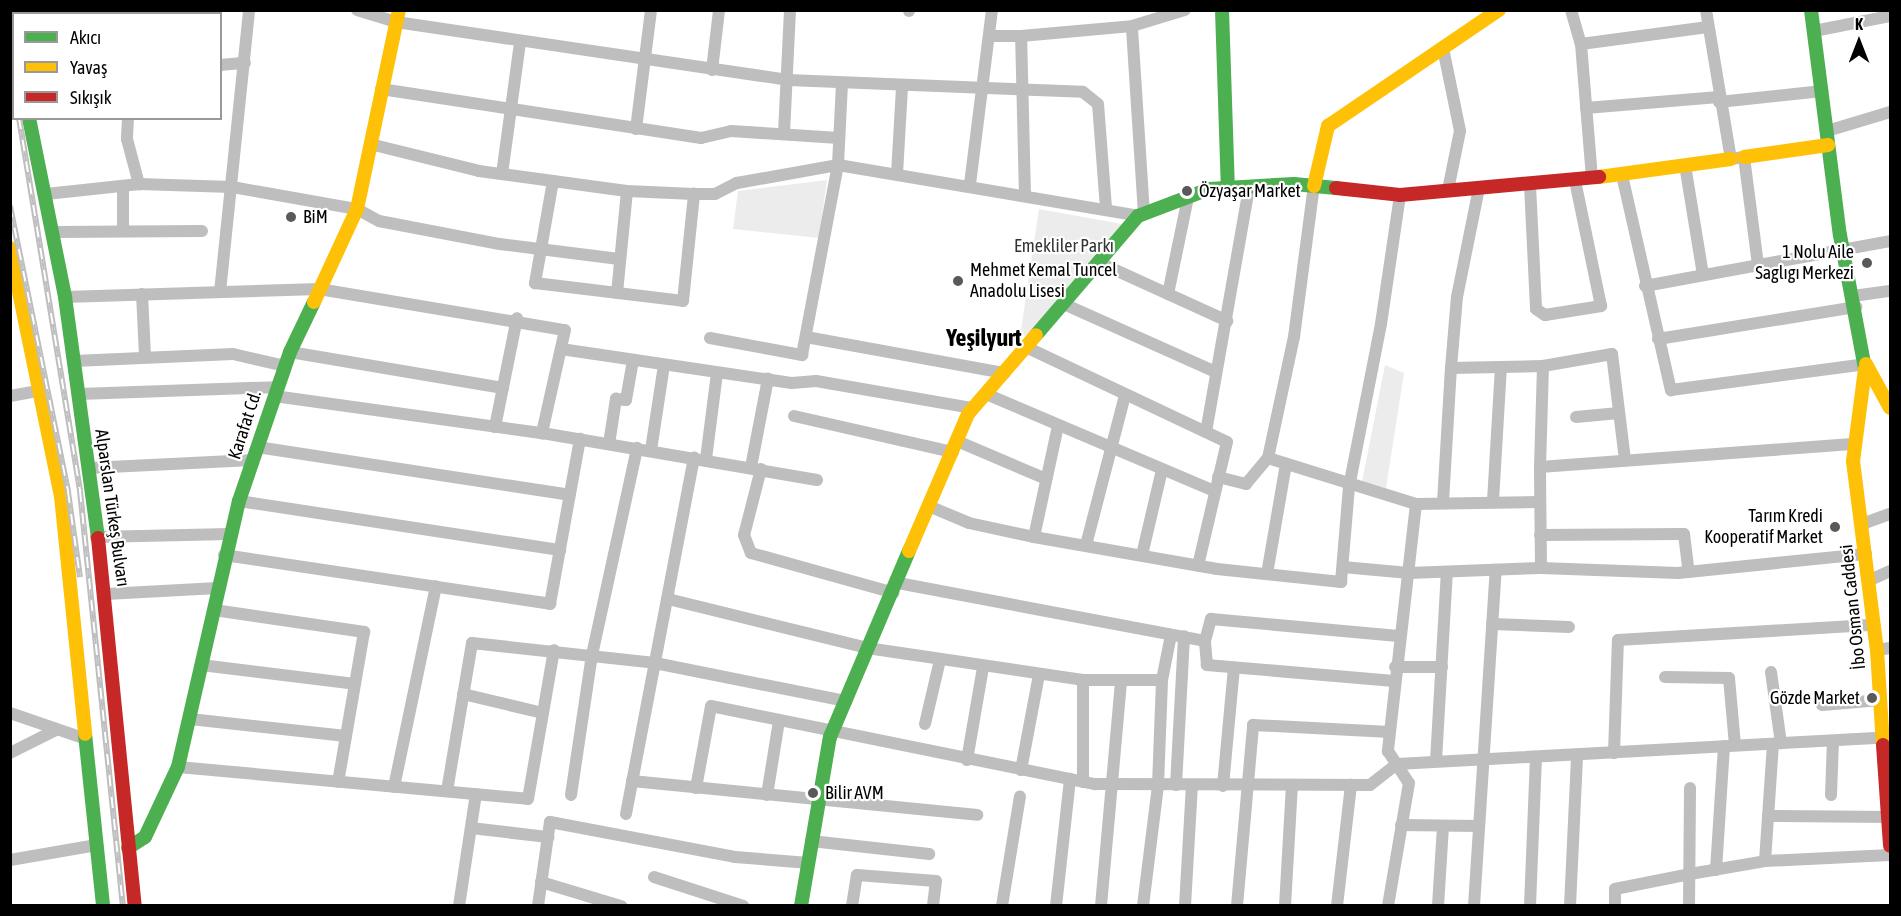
<!DOCTYPE html>
<meta charset="utf-8">
<style>
body{margin:0}
#map{position:relative;width:1901px;height:916px;overflow:hidden;background:#fff;font-family:"Asap Condensed",sans-serif}
div>[style]{position:absolute}
[style*='--x']{left:calc(var(--x)*1px);top:calc(var(--y)*1px);width:calc(var(--w)*1px);rotate:calc(var(--a)*1deg)}
.green>*{inset:0;background:#ececec}
.street>*{height:12px;margin:-6px;padding:0 6px;transform-origin:6px;border-radius:6px;background:#bebebe}
.fast>*{height:14px;margin:-7px;padding:0 7px;transform-origin:7px;border-radius:7px;background:#4caf50}
.slow>*{height:14px;margin:-7px;padding:0 7px;transform-origin:7px;border-radius:7px;background:#ffc107}
.jam>*{height:14px;margin:-7px;padding:0 7px;transform-origin:7px;border-radius:7px;background:#c62828}
.rail>*{height:6px;margin-top:-3px;transform-origin:0;background:repeating-linear-gradient(90deg,#fff 0 11px,#bebebe 0 22px);box-sizing:border-box;border-block:2px solid #bebebe}
.dots>*{width:16px;height:16px;translate:-50% -50%;box-sizing:border-box;border:3px solid #fff;border-radius:50%}
span{translate:-50% -50%;white-space:nowrap;text-align:center;line-height:1.15;-webkit-text-stroke:4.5px #fff;paint-order:stroke}
.poi-label{font-size:18px;color:#000}
.left{translate:0 -50%;text-align:left}
.right{translate:-100% -50%;text-align:right}
.park-label{font-size:18px;color:#333}
.street-label{font-size:18px;color:#000}
.district-label{font-size:24px;color:#000;font-weight:700}
.frame{position:absolute;inset:0;border:12px solid #000;pointer-events:none}
.legend{position:absolute;left:12px;top:12px;width:210px;height:108px;box-sizing:border-box;background:#fff;border:2px solid #999;margin:0;padding:8px 10px;list-style:none;font-size:18px;color:#000}
.legend li{display:flex;align-items:center;gap:12px;height:30px}
.legend b{width:30px;border:2px solid #999}
.north{position:absolute;left:1829px;top:12px;width:60px;height:60px;-webkit-text-stroke:4px #fff;paint-order:stroke;rotate:0deg;font-size:16px;font-weight:700;line-height:24px;text-align:center;color:#000}
.north::after{content:'';display:block;margin:auto;width:21px;height:27px;background:#000;clip-path:polygon(50% 0,100% 100%,50% 72%,0 100%)}
</style>
<div id="map">
<div class="green">
<i style="clip-path:polygon(827px 180px,819px 238px,733px 229px,738px 191px)"></i>
<i style="clip-path:polygon(1039px 209px,1122px 224px,1033px 334px,1020px 337px)"></i>
<i style="clip-path:polygon(1385px 365px,1404px 373px,1386px 488px,1362px 482px)"></i>
</div>
<div class="street">
<i style="--x:357;--y:10;--w:41;--a:17.1"></i>
<i style="--x:396;--y:22;--w:396;--a:8.4"></i>
<i style="--x:788;--y:80;--w:295;--a:2.3"></i>
<i style="--x:1083;--y:92;--w:19;--a:39"></i>
<i style="--x:1098;--y:104;--w:104;--a:85.6"></i>
<i style="--x:1571;--y:10;--w:35;--a:74"></i>
<i style="--x:1581;--y:44;--w:134;--a:85.3"></i>
<i style="--x:1706;--y:10;--w:151;--a:80.5"></i>
<i style="--x:1731;--y:159;--w:13;--a:-9"></i>
<i style="--x:1744;--y:157;--w:109;--a:82.6"></i>
<i style="--x:909;--y:11;--w:1;--a:-90"></i>
<i style="--x:58;--y:14;--w:8;--a:-30"></i>
<i style="--x:1814;--y:31;--w:77;--a:-11.2"></i>
<i style="--x:990;--y:36;--w:31;--a:0"></i>
<i style="--x:1581;--y:44;--w:128;--a:-7.6"></i>
<i style="--x:1443;--y:48;--w:85;--a:78.4"></i>
<i style="--x:1460;--y:131;--w:60;--a:101.5"></i>
<i style="--x:220;--y:65;--w:25;--a:-5"></i>
<i style="--x:712;--y:70;--w:60;--a:-83.3"></i>
<i style="--x:381;--y:89;--w:324;--a:8.7"></i>
<i style="--x:701;--y:138;--w:31;--a:-13"></i>
<i style="--x:731;--y:131;--w:108;--a:3.7"></i>
<i style="--x:1719;--y:102;--w:104;--a:-6.1"></i>
<i style="--x:1586;--y:108;--w:133;--a:-4.7"></i>
<i style="--x:128;--y:118;--w:21;--a:93"></i>
<i style="--x:127;--y:139;--w:47;--a:75.1"></i>
<i style="--x:636;--y:129;--w:120;--a:-82.8"></i>
<i style="--x:1827;--y:131;--w:66;--a:-16.8"></i>
<i style="--x:784;--y:133;--w:123;--a:-87.2"></i>
<i style="--x:374;--y:145;--w:108;--a:13.9"></i>
<i style="--x:479;--y:171;--w:149;--a:7.7"></i>
<i style="--x:627;--y:191;--w:67;--a:2.6"></i>
<i style="--x:694;--y:194;--w:21;--a:0"></i>
<i style="--x:715;--y:194;--w:25;--a:-27"></i>
<i style="--x:737;--y:183;--w:103;--a:-10.1"></i>
<i style="--x:838;--y:165;--w:304;--a:9.6"></i>
<i style="--x:1685;--y:165;--w:111;--a:80.7"></i>
<i style="--x:502;--y:174;--w:133;--a:-82.2"></i>
<i style="--x:897;--y:174;--w:86;--a:-86.7"></i>
<i style="--x:1622;--y:175;--w:221;--a:77.2"></i>
<i style="--x:1671;--y:390;--w:197;--a:-7.6"></i>
<i style="--x:553;--y:181;--w:104;--a:100"></i>
<i style="--x:535;--y:283;--w:149;--a:6.9"></i>
<i style="--x:683;--y:301;--w:108;--a:-84.1"></i>
<i style="--x:970;--y:184;--w:175;--a:-82.8"></i>
<i style="--x:1530;--y:185;--w:124;--a:87.2"></i>
<i style="--x:1536;--y:309;--w:11;--a:34"></i>
<i style="--x:1545;--y:315;--w:57;--a:-9.1"></i>
<i style="--x:1601;--y:306;--w:129;--a:-101.7"></i>
<i style="--x:123;--y:186;--w:44;--a:90"></i>
<i style="--x:46;--y:194;--w:94;--a:-6.1"></i>
<i style="--x:139;--y:184;--w:93;--a:1.8"></i>
<i style="--x:232;--y:187;--w:127;--a:10"></i>
<i style="--x:357;--y:209;--w:25;--a:29"></i>
<i style="--x:379;--y:221;--w:123;--a:10.8"></i>
<i style="--x:500;--y:244;--w:120;--a:7.2"></i>
<i style="--x:1025;--y:196;--w:160;--a:-91.4"></i>
<i style="--x:1021;--y:36;--w:111;--a:-5.1"></i>
<i style="--x:1144;--y:214;--w:188;--a:-93.7"></i>
<i style="--x:1132;--y:26;--w:55;--a:-16.8"></i>
<i style="--x:54;--y:232;--w:148;--a:-0.4"></i>
<i style="--x:1100;--y:263;--w:140;--a:24.5"></i>
<i style="--x:1645;--y:286;--w:249;--a:-10.4"></i>
<i style="--x:220;--y:292;--w:283;--a:-84.1"></i>
<i style="--x:617;--y:293;--w:102;--a:-84.4"></i>
<i style="--x:142;--y:294;--w:62;--a:87.2"></i>
<i style="--x:1168;--y:294;--w:99;--a:-78.3"></i>
<i style="--x:1853;--y:296;--w:37;--a:-8"></i>
<i style="--x:65;--y:297;--w:254;--a:-1.8"></i>
<i style="--x:319;--y:289;--w:249;--a:9.5"></i>
<i style="--x:565;--y:330;--w:106;--a:102.6"></i>
<i style="--x:1066;--y:305;--w:164;--a:24.1"></i>
<i style="--x:806;--y:337;--w:202;--a:10.3"></i>
<i style="--x:710;--y:338;--w:94;--a:10.5"></i>
<i style="--x:802;--y:355;--w:193;--a:-79.3"></i>
<i style="--x:838;--y:165;--w:81;--a:-87.2"></i>
<i style="--x:1658;--y:339;--w:201;--a:-9.2"></i>
<i style="--x:1028;--y:348;--w:220;--a:25.3"></i>
<i style="--x:1227;--y:442;--w:127;--a:103.2"></i>
<i style="--x:561;--y:349;--w:233;--a:8.4"></i>
<i style="--x:792;--y:383;--w:24;--a:-5"></i>
<i style="--x:816;--y:381;--w:159;--a:9.8"></i>
<i style="--x:290;--y:352;--w:216;--a:9.6"></i>
<i style="--x:74;--y:361;--w:159;--a:-2.5"></i>
<i style="--x:233;--y:354;--w:53;--a:13"></i>
<i style="--x:1451;--y:368;--w:71;--a:-85.2"></i>
<i style="--x:1457;--y:297;--w:111;--a:-78.6"></i>
<i style="--x:79;--y:394;--w:197;--a:-2"></i>
<i style="--x:986;--y:394;--w:248;--a:23"></i>
<i style="--x:10;--y:396;--w:29;--a:-10"></i>
<i style="--x:274;--y:396;--w:271;--a:7.9"></i>
<i style="--x:542;--y:433;--w:279;--a:9.7"></i>
<i style="--x:794;--y:416;--w:163;--a:12.8"></i>
<i style="--x:1576;--y:417;--w:43;--a:-5.3"></i>
<i style="--x:495;--y:427;--w:111;--a:-78.6"></i>
<i style="--x:1206;--y:432;--w:249;--a:-80"></i>
<i style="--x:957;--y:441;--w:97;--a:23.1"></i>
<i style="--x:609;--y:444;--w:46;--a:-81.2"></i>
<i style="--x:616;--y:399;--w:10;--a:6"></i>
<i style="--x:626;--y:400;--w:36;--a:-80"></i>
<i style="--x:257;--y:447;--w:316;--a:8.7"></i>
<i style="--x:651;--y:450;--w:86;--a:-81.3"></i>
<i style="--x:1268;--y:458;--w:155;--a:17.3"></i>
<i style="--x:1416;--y:504;--w:249;--a:96.5"></i>
<i style="--x:1388;--y:751;--w:38;--a:57"></i>
<i style="--x:1409;--y:783;--w:125;--a:99.7"></i>
<i style="--x:706;--y:459;--w:87;--a:-82.7"></i>
<i style="--x:751;--y:467;--w:90;--a:-79.1"></i>
<i style="--x:1540;--y:467;--w:101;--a:-88.3"></i>
<i style="--x:89;--y:468;--w:164;--a:-2.8"></i>
<i style="--x:761;--y:469;--w:68;--a:104.4"></i>
<i style="--x:744;--y:535;--w:19;--a:69"></i>
<i style="--x:751;--y:553;--w:148;--a:15.6"></i>
<i style="--x:1218;--y:477;--w:29;--a:14"></i>
<i style="--x:1246;--y:484;--w:34;--a:-50"></i>
<i style="--x:1268;--y:458;--w:124;--a:-77.9"></i>
<i style="--x:1294;--y:337;--w:152;--a:-82.5"></i>
<i style="--x:239;--y:501;--w:325;--a:8.7"></i>
<i style="--x:1493;--y:501;--w:134;--a:-86.6"></i>
<i style="--x:1501;--y:367;--w:42;--a:-1.4"></i>
<i style="--x:1543;--y:366;--w:70;--a:-9.9"></i>
<i style="--x:1612;--y:354;--w:107;--a:83"></i>
<i style="--x:1443;--y:502;--w:134;--a:-86.6"></i>
<i style="--x:1451;--y:368;--w:50;--a:-1.1"></i>
<i style="--x:1416;--y:504;--w:123;--a:-0.9"></i>
<i style="--x:931;--y:507;--w:41;--a:22.8"></i>
<i style="--x:969;--y:523;--w:66;--a:12.2"></i>
<i style="--x:1034;--y:537;--w:186;--a:9.9"></i>
<i style="--x:1217;--y:569;--w:125;--a:6"></i>
<i style="--x:1341;--y:582;--w:95;--a:-85.2"></i>
<i style="--x:1349;--y:487;--w:166;--a:-78.9"></i>
<i style="--x:1381;--y:324;--w:130;--a:-81.6"></i>
<i style="--x:1862;--y:524;--w:30;--a:-20"></i>
<i style="--x:1540;--y:535;--w:144;--a:-0.4"></i>
<i style="--x:1684;--y:534;--w:38;--a:83"></i>
<i style="--x:96;--y:537;--w:134;--a:-1.3"></i>
<i style="--x:1034;--y:537;--w:114;--a:-77.8"></i>
<i style="--x:1086;--y:545;--w:155;--a:-75.4"></i>
<i style="--x:224;--y:555;--w:330;--a:8.5"></i>
<i style="--x:550;--y:604;--w:168;--a:-79.7"></i>
<i style="--x:1142;--y:555;--w:87;--a:-76.8"></i>
<i style="--x:1343;--y:567;--w:66;--a:5.2"></i>
<i style="--x:1409;--y:573;--w:132;--a:-2.2"></i>
<i style="--x:1541;--y:568;--w:137;--a:2.1"></i>
<i style="--x:1678;--y:573;--w:189;--a:-5.8"></i>
<i style="--x:1541;--y:568;--w:101;--a:-90.6"></i>
<i style="--x:1540;--y:467;--w:316;--a:-4.2"></i>
<i style="--x:1267;--y:574;--w:112;--a:-80.2"></i>
<i style="--x:1870;--y:580;--w:22;--a:-24"></i>
<i style="--x:898;--y:583;--w:312;--a:10.7"></i>
<i style="--x:106;--y:594;--w:112;--a:-3.1"></i>
<i style="--x:668;--y:599;--w:205;--a:13.8"></i>
<i style="--x:867;--y:648;--w:218;--a:8.4"></i>
<i style="--x:1083;--y:680;--w:102;--a:90"></i>
<i style="--x:214;--y:610;--w:152;--a:8.3"></i>
<i style="--x:364;--y:632;--w:152;--a:99.8"></i>
<i style="--x:1492;--y:624;--w:77;--a:2.2"></i>
<i style="--x:1877;--y:650;--w:13;--a:-9"></i>
<i style="--x:201;--y:665;--w:155;--a:7"></i>
<i style="--x:1395;--y:667;--w:47;--a:0"></i>
<i style="--x:1771;--y:672;--w:72;--a:82"></i>
<i style="--x:1665;--y:677;--w:64;--a:0.9"></i>
<i style="--x:1729;--y:678;--w:67;--a:84.9"></i>
<i style="--x:1083;--y:680;--w:79;--a:0"></i>
<i style="--x:1162;--y:680;--w:46;--a:-78.7"></i>
<i style="--x:1394;--y:681;--w:188;--a:-175.1"></i>
<i style="--x:1207;--y:665;--w:24;--a:-95"></i>
<i style="--x:1205;--y:641;--w:23;--a:-75"></i>
<i style="--x:1211;--y:619;--w:188;--a:5.2"></i>
<i style="--x:463;--y:694;--w:82;--a:13.4"></i>
<i style="--x:1822;--y:705;--w:59;--a:-4.8"></i>
<i style="--x:10;--y:713;--w:80;--a:18.9"></i>
<i style="--x:190;--y:719;--w:157;--a:6.2"></i>
<i style="--x:925;--y:724;--w:66;--a:-76.8"></i>
<i style="--x:10;--y:753;--w:51;--a:-26.6"></i>
<i style="--x:1614;--y:753;--w:113;--a:-88"></i>
<i style="--x:1618;--y:640;--w:256;--a:-3.4"></i>
<i style="--x:967;--y:760;--w:94;--a:-80.2"></i>
<i style="--x:1436;--y:761;--w:189;--a:-86.7"></i>
<i style="--x:178;--y:767;--w:351;--a:5.2"></i>
<i style="--x:528;--y:799;--w:151;--a:-80.1"></i>
<i style="--x:1021;--y:770;--w:97;--a:-79.3"></i>
<i style="--x:632;--y:781;--w:347;--a:5.6"></i>
<i style="--x:1176;--y:785;--w:149;--a:-86.9"></i>
<i style="--x:1223;--y:786;--w:119;--a:-84.7"></i>
<i style="--x:394;--y:787;--w:205;--a:-78.2"></i>
<i style="--x:696;--y:788;--w:83;--a:-79.6"></i>
<i style="--x:711;--y:706;--w:393;--a:11.5"></i>
<i style="--x:1096;--y:784;--w:274;--a:0.2"></i>
<i style="--x:1370;--y:785;--w:34;--a:-38"></i>
<i style="--x:1397;--y:764;--w:488;--a:-3.1"></i>
<i style="--x:447;--y:791;--w:150;--a:-80.4"></i>
<i style="--x:472;--y:643;--w:184;--a:6.2"></i>
<i style="--x:655;--y:663;--w:195;--a:11.3"></i>
<i style="--x:571;--y:795;--w:142;--a:-81.5"></i>
<i style="--x:592;--y:655;--w:212;--a:-77.7"></i>
<i style="--x:767;--y:795;--w:75;--a:-80.8"></i>
<i style="--x:1831;--y:795;--w:54;--a:-87.9"></i>
<i style="--x:626;--y:814;--w:363;--a:-79.2"></i>
<i style="--x:1768;--y:816;--w:122;--a:0.5"></i>
<i style="--x:1401;--y:825;--w:77;--a:0.7"></i>
<i style="--x:471;--y:828;--w:78;--a:6.7"></i>
<i style="--x:811;--y:841;--w:119;--a:6.3"></i>
<i style="--x:10;--y:860;--w:88;--a:-9.8"></i>
<i style="--x:1765;--y:861;--w:117;--a:-86.1"></i>
<i style="--x:1716;--y:870;--w:124;--a:-86.3"></i>
<i style="--x:654;--y:877;--w:94;--a:18"></i>
<i style="--x:541;--y:882;--w:84;--a:16.7"></i>
<i style="--x:459;--y:906;--w:113;--a:-81.4"></i>
<i style="--x:538;--y:906;--w:85;--a:-81.9"></i>
<i style="--x:550;--y:822;--w:188;--a:10.7"></i>
<i style="--x:735;--y:857;--w:74;--a:4.6"></i>
<i style="--x:852;--y:906;--w:31;--a:-81"></i>
<i style="--x:857;--y:875;--w:79;--a:4.3"></i>
<i style="--x:936;--y:881;--w:25;--a:97"></i>
<i style="--x:1002;--y:906;--w:111;--a:-80.7"></i>
<i style="--x:1056;--y:906;--w:128;--a:-83.7"></i>
<i style="--x:1101;--y:906;--w:227;--a:-84.9"></i>
<i style="--x:1143;--y:906;--w:122;--a:-82.9"></i>
<i style="--x:1158;--y:785;--w:105;--a:-87.8"></i>
<i style="--x:1185;--y:906;--w:120;--a:-86.7"></i>
<i style="--x:1237;--y:906;--w:182;--a:-84.9"></i>
<i style="--x:1253;--y:725;--w:137;--a:2.9"></i>
<i style="--x:1285;--y:906;--w:120;--a:-86.7"></i>
<i style="--x:1337;--y:906;--w:122;--a:-83.4"></i>
<i style="--x:1438;--y:906;--w:80;--a:-86.4"></i>
<i style="--x:1474;--y:906;--w:337;--a:-86.3"></i>
<i style="--x:1530;--y:906;--w:148;--a:-87.7"></i>
<i style="--x:1570;--y:906;--w:151;--a:-87.3"></i>
<i style="--x:1615;--y:906;--w:17;--a:-90"></i>
<i style="--x:1615;--y:889;--w:76;--a:-11.3"></i>
<i style="--x:1690;--y:874;--w:76;--a:-9.8"></i>
<i style="--x:1765;--y:861;--w:125;--a:-2.7"></i>
<i style="--x:1689;--y:906;--w:118;--a:-89.5"></i>
</div>
<div class="fast">
<i style="--x:1222;--y:10;--w:178;--a:88.1"></i>
<i style="--x:1811;--y:10;--w:227;--a:82.7"></i>
<i style="--x:1840;--y:235;--w:136;--a:79.4"></i>
<i style="--x:29;--y:118;--w:183;--a:78.6"></i>
<i style="--x:65;--y:297;--w:243;--a:82.2"></i>
<i style="--x:1036;--y:335;--w:157;--a:-49.4"></i>
<i style="--x:1138;--y:216;--w:76;--a:-20.8"></i>
<i style="--x:1209;--y:189;--w:85;--a:-3.4"></i>
<i style="--x:1294;--y:184;--w:42;--a:5.4"></i>
<i style="--x:85;--y:734;--w:173;--a:84"></i>
<i style="--x:128;--y:848;--w:20;--a:-33"></i>
<i style="--x:145;--y:837;--w:77;--a:-64.8"></i>
<i style="--x:178;--y:767;--w:273;--a:-77.1"></i>
<i style="--x:239;--y:501;--w:157;--a:-71.1"></i>
<i style="--x:290;--y:352;--w:55;--a:-64.4"></i>
<i style="--x:801;--y:906;--w:171;--a:-80.3"></i>
<i style="--x:830;--y:737;--w:202;--a:-67"></i>
</div>
<div class="slow">
<i style="--x:10;--y:13;--w:14;--a:73"></i>
<i style="--x:1744;--y:157;--w:85;--a:-8.1"></i>
<i style="--x:1599;--y:177;--w:133;--a:-7.8"></i>
<i style="--x:1314;--y:186;--w:62;--a:-76.9"></i>
<i style="--x:1328;--y:126;--w:207;--a:-34.2"></i>
<i style="--x:10;--y:248;--w:253;--a:78.4"></i>
<i style="--x:61;--y:496;--w:239;--a:84.2"></i>
<i style="--x:314;--y:302;--w:102;--a:-65.2"></i>
<i style="--x:357;--y:209;--w:203;--a:-78.1"></i>
<i style="--x:1866;--y:364;--w:50;--a:61.4"></i>
<i style="--x:1865;--y:369;--w:93;--a:97.4"></i>
<i style="--x:1853;--y:461;--w:191;--a:82.8"></i>
<i style="--x:1877;--y:650;--w:95;--a:86.4"></i>
<i style="--x:909;--y:551;--w:149;--a:-66.7"></i>
<i style="--x:968;--y:414;--w:104;--a:-49.3"></i>
</div>
<div class="jam">
<i style="--x:1336;--y:188;--w:64;--a:6.2"></i>
<i style="--x:1400;--y:195;--w:200;--a:-5.2"></i>
<i style="--x:98;--y:538;--w:370;--a:84.3"></i>
<i style="--x:1883;--y:745;--w:101;--a:86"></i>
</div>
<div class="rail">
<i style="--x:10;--y:75;--w:16;--a:75"></i>
<i style="--x:19;--y:118;--w:378;--a:80.7"></i>
<i style="--x:80;--y:491;--w:417;--a:84.1"></i>
<i style="--x:10;--y:206;--w:292;--a:78.5"></i>
<i style="--x:68;--y:492;--w:86;--a:82"></i>
</div>
<div class="dots">
<i style="left:1187px;top:191px;background:#595959"></i>
<i style="left:291px;top:217px;background:#595959"></i>
<i style="left:1867px;top:263px;background:#595959"></i>
<i style="left:958px;top:281px;background:#595959"></i>
<i style="left:1835px;top:527px;background:#595959"></i>
<i style="left:1872px;top:698px;background:#595959"></i>
<i style="left:813px;top:793px;background:#595959"></i>
</div>
<div class="poi-label">
<span class="left" style="left:1199px;top:191px">Özyaşar Market</span>
<span class="left" style="left:303px;top:217px">BiM</span>
<span class="right" style="left:1854px;top:263px">1 Nolu Aile<br>Saglıgı Merkezi</span>
<span class="left" style="left:970px;top:281px">Mehmet Kemal Tuncel<br>Anadolu Lisesi</span>
<span class="right" style="left:1823px;top:527px">Tarım Kredi<br>Kooperatif Market</span>
<span class="right" style="left:1860px;top:698px">Gözde Market</span>
<span class="left" style="left:825px;top:793px">Bilir AVM</span>
</div>
<div class="park-label">
<span style="left:1064px;top:246px">Emekliler Parkı</span>
</div>
<div class="street-label">
<span style="left:245px;top:425px;rotate:-72deg">Karafat Cd.</span>
<span style="left:112px;top:508px;rotate:82deg">Alparslan Türkeş Bulvarı</span>
<span style="left:1853px;top:607px;rotate:-96deg">İbo Osman Caddesi</span>
</div>
<div class="district-label">
<span style="left:984px;top:338px">Yeşilyurt</span>
</div>
<div class="frame"></div>
<ul class="legend">
<li><b style="height:8px;background:#4caf50"></b>Akıcı</li>
<li><b style="height:8px;background:#ffc107"></b>Yavaş</li>
<li><b style="height:8px;background:#c62828"></b>Sıkışık</li>
</ul>
<div class="north">K</div>
</div>
